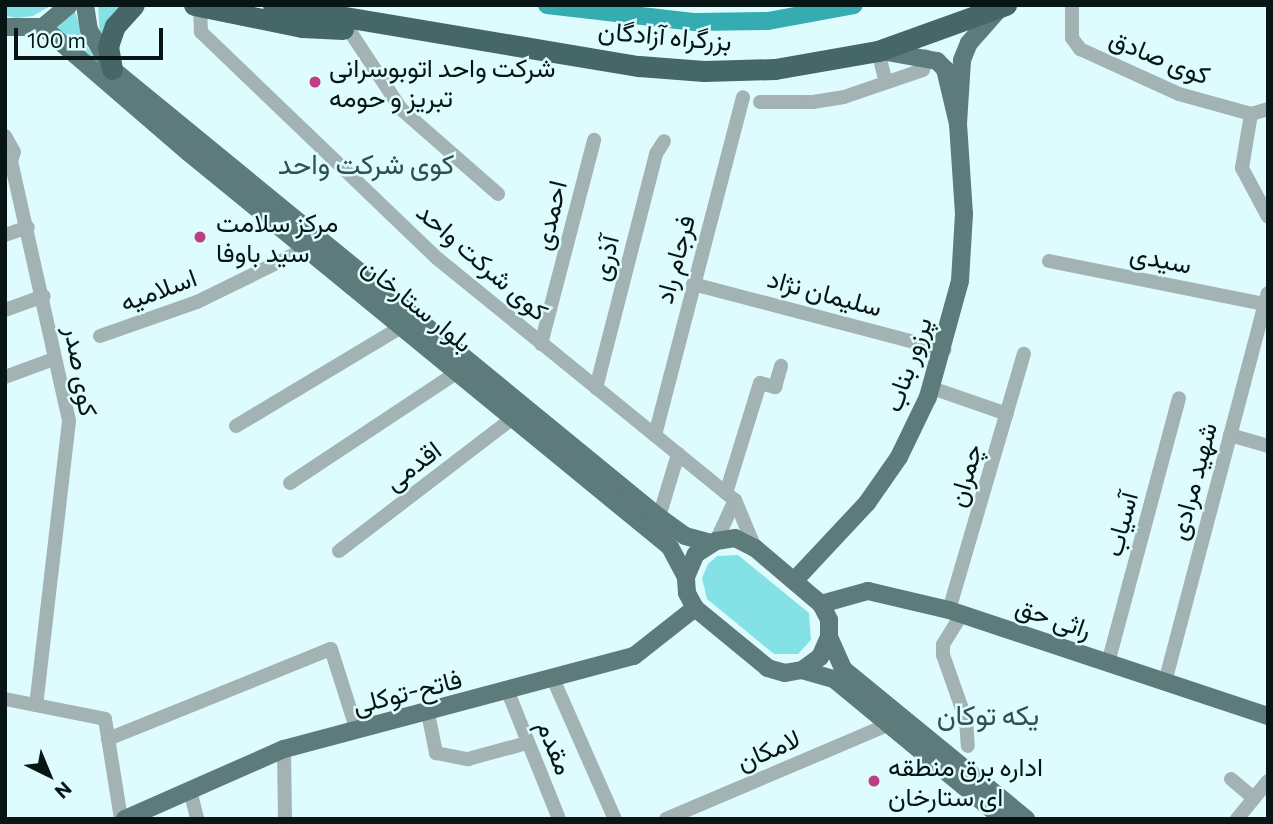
<!DOCTYPE html>
<meta charset="utf-8">
<style>
body{margin:0}
#map{position:relative;width:1273px;height:824px;overflow:hidden;background:#defcfd;font-family:Commissioner,Vazirmatn,sans-serif}
div>[style]{position:absolute}
[style*='--x']{left:calc(var(--x)*1px);top:calc(var(--y)*1px);width:calc(var(--w)*1px);rotate:calc(var(--a)*1deg)}
.green>*{inset:0;background:#84e2e7}
.river>*{height:18px;margin:-9px;padding:0 9px;transform-origin:9px;border-radius:9px;background:#35acb2}
.minor>*{height:14px;margin:-7px;padding:0 7px;transform-origin:7px;border-radius:7px;background:#a3b2b3}
.major>*{height:18px;margin:-9px;padding:0 9px;transform-origin:9px;border-radius:9px;background:#5e7b7c}
.highway>*{height:21px;margin:-10.5px;padding:0 10.5px;transform-origin:10.5px;border-radius:10.5px;background:#456768}
.dots>*{width:19px;height:19px;translate:-50% -50%;box-sizing:border-box;border:4px solid #defcfd;border-radius:50%}
span{translate:-50% -50%;white-space:nowrap;text-align:center;line-height:1.15;-webkit-text-stroke:5px #defcfd;paint-order:stroke}
.street-label{font-size:26px;color:#071515}
.poi-label{font-size:26px;color:#071515}
.left{translate:0 -50%;text-align:left}
.neighbourhood-label{font-size:28px;color:#2f5051}
.frame{position:absolute;inset:0;border:7px solid #071515;pointer-events:none}
.north{position:absolute;left:14px;top:740px;width:70px;height:70px;-webkit-text-stroke:5px #defcfd;paint-order:stroke;rotate:137deg;font-size:19px;font-weight:700;line-height:28px;text-align:center;color:#071515}
.north::after{content:'';display:block;margin:auto;width:24px;height:32px;background:#071515;clip-path:polygon(50% 0,100% 100%,50% 72%,0 100%)}
.scale{position:absolute;left:14px;top:28px;width:149px;height:32px;box-sizing:border-box;border:4px solid #071515;border-top:0;padding-left:9px;font-size:21px;line-height:24px;white-space:nowrap;color:#071515;-webkit-text-stroke:5px #defcfd;paint-order:stroke}
</style>
<div id="map">
<div class="green">
<i style="clip-path:polygon(5px 5px,52px 5px,33px 16px,17px 18px,5px 16px)"></i>
<i style="clip-path:polygon(98px 5px,122px 5px,100px 37px)"></i>
<i style="clip-path:polygon(74px 9px,88px 48px,116px 79px,57px 27px)"></i>
<i style="clip-path:polygon(738px 555px,809px 613px,811px 640px,798px 654px,774px 654px,707px 599px,702px 578px,708px 564px,717px 556px)"></i>
</div>
<div class="river">
<i style="--x:547;--y:5;--w:149;--a:6.6"></i>
<i style="--x:695;--y:22;--w:73;--a:-0.8"></i>
<i style="--x:768;--y:21;--w:87;--a:-10.5"></i>
</div>
<div class="minor">
<i style="--x:1072;--y:5;--w:33;--a:90"></i>
<i style="--x:1072;--y:38;--w:14;--a:54"></i>
<i style="--x:1080;--y:49;--w:109;--a:24.4"></i>
<i style="--x:1179;--y:94;--w:75;--a:15.5"></i>
<i style="--x:1251;--y:114;--w:18;--a:-16"></i>
<i style="--x:200;--y:6;--w:26;--a:88"></i>
<i style="--x:201;--y:32;--w:328;--a:43.8"></i>
<i style="--x:438;--y:259;--w:382;--a:39.1"></i>
<i style="--x:349;--y:30;--w:95;--a:56.6"></i>
<i style="--x:401;--y:109;--w:129;--a:41.2"></i>
<i style="--x:878;--y:51;--w:32;--a:76"></i>
<i style="--x:760;--y:102;--w:53;--a:0"></i>
<i style="--x:813;--y:102;--w:31;--a:-9"></i>
<i style="--x:844;--y:97;--w:83;--a:-18.9"></i>
<i style="--x:923;--y:70;--w:14;--a:-78"></i>
<i style="--x:1251;--y:114;--w:55;--a:99.5"></i>
<i style="--x:1242;--y:168;--w:55;--a:62"></i>
<i style="--x:5;--y:136;--w:18;--a:61"></i>
<i style="--x:14;--y:152;--w:9;--a:108"></i>
<i style="--x:11;--y:161;--w:266;--a:77.4"></i>
<i style="--x:69;--y:421;--w:286;--a:96.6"></i>
<i style="--x:5;--y:235;--w:24;--a:-19"></i>
<i style="--x:1049;--y:261;--w:220;--a:11.3"></i>
<i style="--x:693;--y:284;--w:260;--a:14.7"></i>
<i style="--x:5;--y:310;--w:41;--a:-19.7"></i>
<i style="--x:100;--y:336;--w:103;--a:-19.3"></i>
<i style="--x:197;--y:302;--w:123;--a:-26.1"></i>
<i style="--x:541;--y:344;--w:211;--a:-75.4"></i>
<i style="--x:5;--y:377;--w:52;--a:-20.2"></i>
<i style="--x:596;--y:388;--w:242;--a:-75.6"></i>
<i style="--x:656;--y:154;--w:15;--a:-58"></i>
<i style="--x:932;--y:388;--w:79;--a:19.1"></i>
<i style="--x:236;--y:426;--w:195;--a:-30.9"></i>
<i style="--x:655;--y:435;--w:349;--a:-75.4"></i>
<i style="--x:1230;--y:435;--w:40;--a:16"></i>
<i style="--x:290;--y:483;--w:203;--a:-33.5"></i>
<i style="--x:726;--y:493;--w:115;--a:-72.8"></i>
<i style="--x:760;--y:383;--w:16;--a:15"></i>
<i style="--x:775;--y:387;--w:22;--a:-74"></i>
<i style="--x:659;--y:517;--w:66;--a:-73.2"></i>
<i style="--x:716;--y:541;--w:45;--a:-65.1"></i>
<i style="--x:735;--y:500;--w:52;--a:67.4"></i>
<i style="--x:339;--y:551;--w:220;--a:-37.4"></i>
<i style="--x:949;--y:610;--w:267;--a:-73.7"></i>
<i style="--x:962;--y:614;--w:36;--a:122"></i>
<i style="--x:943;--y:645;--w:10;--a:90"></i>
<i style="--x:943;--y:655;--w:69;--a:70.5"></i>
<i style="--x:966;--y:720;--w:26;--a:86"></i>
<i style="--x:1108;--y:663;--w:274;--a:-75"></i>
<i style="--x:554;--y:681;--w:151;--a:66.2"></i>
<i style="--x:1165;--y:682;--w:402;--a:-75.2"></i>
<i style="--x:508;--y:692;--w:137;--a:68.1"></i>
<i style="--x:5;--y:699;--w:102;--a:11.3"></i>
<i style="--x:105;--y:719;--w:101;--a:80.9"></i>
<i style="--x:428;--y:713;--w:41;--a:78.7"></i>
<i style="--x:436;--y:753;--w:33;--a:11"></i>
<i style="--x:468;--y:759;--w:61;--a:-15.2"></i>
<i style="--x:108;--y:739;--w:240;--a:-22"></i>
<i style="--x:331;--y:649;--w:86;--a:72.4"></i>
<i style="--x:284;--y:749;--w:70;--a:89.2"></i>
<i style="--x:1231;--y:779;--w:30;--a:40"></i>
<i style="--x:190;--y:790;--w:30;--a:76"></i>
<i style="--x:666;--y:819;--w:243;--a:-23"></i>
<i style="--x:1237;--y:819;--w:49;--a:-50.8"></i>
</div>
<div class="major">
<i style="--x:85;--y:5;--w:25;--a:81"></i>
<i style="--x:89;--y:30;--w:45;--a:59.5"></i>
<i style="--x:112;--y:69;--w:707;--a:39.32"></i>
<i style="--x:659;--y:517;--w:32;--a:36"></i>
<i style="--x:685;--y:536;--w:28;--a:15"></i>
<i style="--x:5;--y:27;--w:38;--a:0"></i>
<i style="--x:43;--y:27;--w:34;--a:-40"></i>
<i style="--x:43;--y:27;--w:191;--a:40.8"></i>
<i style="--x:188;--y:152;--w:623;--a:39.33"></i>
<i style="--x:670;--y:547;--w:34;--a:62"></i>
<i style="--x:881;--y:51;--w:57;--a:10.1"></i>
<i style="--x:937;--y:61;--w:11;--a:45"></i>
<i style="--x:945;--y:69;--w:57;--a:76.7"></i>
<i style="--x:958;--y:124;--w:64;--a:-86.4"></i>
<i style="--x:962;--y:60;--w:18;--a:-68"></i>
<i style="--x:969;--y:43;--w:48;--a:-48.4"></i>
<i style="--x:735;--y:538;--w:22;--a:27"></i>
<i style="--x:755;--y:548;--w:87;--a:40.3"></i>
<i style="--x:821;--y:604;--w:18;--a:63"></i>
<i style="--x:829;--y:620;--w:17;--a:90"></i>
<i style="--x:829;--y:637;--w:22;--a:114"></i>
<i style="--x:820;--y:657;--w:22;--a:144"></i>
<i style="--x:802;--y:670;--w:17;--a:170"></i>
<i style="--x:785;--y:673;--w:18;--a:-164"></i>
<i style="--x:768;--y:668;--w:94;--a:-140.6"></i>
<i style="--x:695;--y:608;--w:17;--a:-118"></i>
<i style="--x:687;--y:593;--w:16;--a:-94"></i>
<i style="--x:686;--y:577;--w:25;--a:-67"></i>
<i style="--x:696;--y:554;--w:24;--a:-33"></i>
<i style="--x:716;--y:541;--w:19;--a:-9"></i>
<i style="--x:794;--y:581;--w:107;--a:-46.9"></i>
<i style="--x:867;--y:503;--w:56;--a:-55.2"></i>
<i style="--x:899;--y:457;--w:67;--a:-64.2"></i>
<i style="--x:928;--y:397;--w:120;--a:-74.6"></i>
<i style="--x:960;--y:281;--w:67;--a:-86.6"></i>
<i style="--x:964;--y:214;--w:90;--a:-93.8"></i>
<i style="--x:821;--y:604;--w:49;--a:-15.5"></i>
<i style="--x:868;--y:591;--w:83;--a:13.2"></i>
<i style="--x:949;--y:610;--w:336;--a:18.4"></i>
<i style="--x:829;--y:637;--w:35;--a:66"></i>
<i style="--x:843;--y:669;--w:237;--a:39.3"></i>
<i style="--x:802;--y:670;--w:33;--a:16"></i>
<i style="--x:834;--y:679;--w:219;--a:39.6"></i>
<i style="--x:125;--y:819;--w:174;--a:-23.8"></i>
<i style="--x:284;--y:749;--w:362;--a:-14.9"></i>
<i style="--x:634;--y:656;--w:78;--a:-38.2"></i>
</div>
<div class="highway">
<i style="--x:194;--y:5;--w:110;--a:11.5"></i>
<i style="--x:302;--y:27;--w:41;--a:2.8"></i>
<i style="--x:273;--y:5;--w:371;--a:9.5"></i>
<i style="--x:639;--y:66;--w:65;--a:4.4"></i>
<i style="--x:704;--y:71;--w:71;--a:-1.6"></i>
<i style="--x:775;--y:69;--w:105;--a:-9.9"></i>
<i style="--x:878;--y:51;--w:136;--a:-19.8"></i>
<i style="--x:112;--y:69;--w:23;--a:-100"></i>
<i style="--x:108;--y:46;--w:21;--a:-71"></i>
<i style="--x:115;--y:26;--w:28;--a:-48"></i>
</div>
<div class="dots">
<i style="left:315px;top:82px;background:#bf3d85"></i>
<i style="left:200px;top:237px;background:#bf3d85"></i>
<i style="left:874px;top:781px;background:#bf3d85"></i>
</div>
<div class="street-label">
<span style="left:665px;top:35px;rotate:5deg">بزرگراه آزادگان</span>
<span style="left:1160px;top:56px;rotate:22deg">کوی صادق</span>
<span style="left:549px;top:215px;rotate:-76deg">احمدی</span>
<span style="left:604px;top:258px;rotate:-76deg">آذری</span>
<span style="left:1161px;top:258px;rotate:11deg">سیدی</span>
<span style="left:674px;top:259px;rotate:-75deg">فرجام راد</span>
<span style="left:483px;top:261px;rotate:41deg">کوی شرکت واحد</span>
<span style="left:158px;top:289px;rotate:-20deg">اسلامیه</span>
<span style="left:825px;top:292px;rotate:15deg">سلیمان نژاد</span>
<span style="left:418px;top:304px;rotate:39deg">بلوار ستارخان</span>
<span style="left:907px;top:364px;rotate:-71deg">پرزور بناب</span>
<span style="left:82px;top:371px;rotate:80deg">کوی صدر</span>
<span style="left:412px;top:465px;rotate:-37deg">اقدمی</span>
<span style="left:964px;top:475px;rotate:-74deg">چمران</span>
<span style="left:1192px;top:481px;rotate:-75deg">شهید مرادی</span>
<span style="left:1120px;top:524px;rotate:-75deg">آسیاب</span>
<span style="left:1054px;top:617px;rotate:19deg">راثی حق</span>
<span style="left:407px;top:691px;rotate:-14deg">فاتح-توکلی</span>
<span style="left:556px;top:747px;rotate:68deg">مقدم</span>
<span style="left:768px;top:749px;rotate:-23deg">لامکان</span>
</div>
<div class="poi-label">
<span class="left" style="left:329px;top:82px">شرکت واحد اتوبوسرانی<br>تبریز و حومه</span>
<span class="left" style="left:216px;top:237px">مرکز سلامت<br>سید باوفا</span>
<span class="left" style="left:888px;top:781px">اداره برق منطقه<br>ای ستارخان</span>
</div>
<div class="neighbourhood-label">
<span style="left:366px;top:163px">کوی شرکت واحد</span>
<span style="left:988px;top:714px">یکه توکان</span>
</div>
<div class="frame"></div>
<div class="north">N</div>
<div class="scale">100 m</div>
</div>
